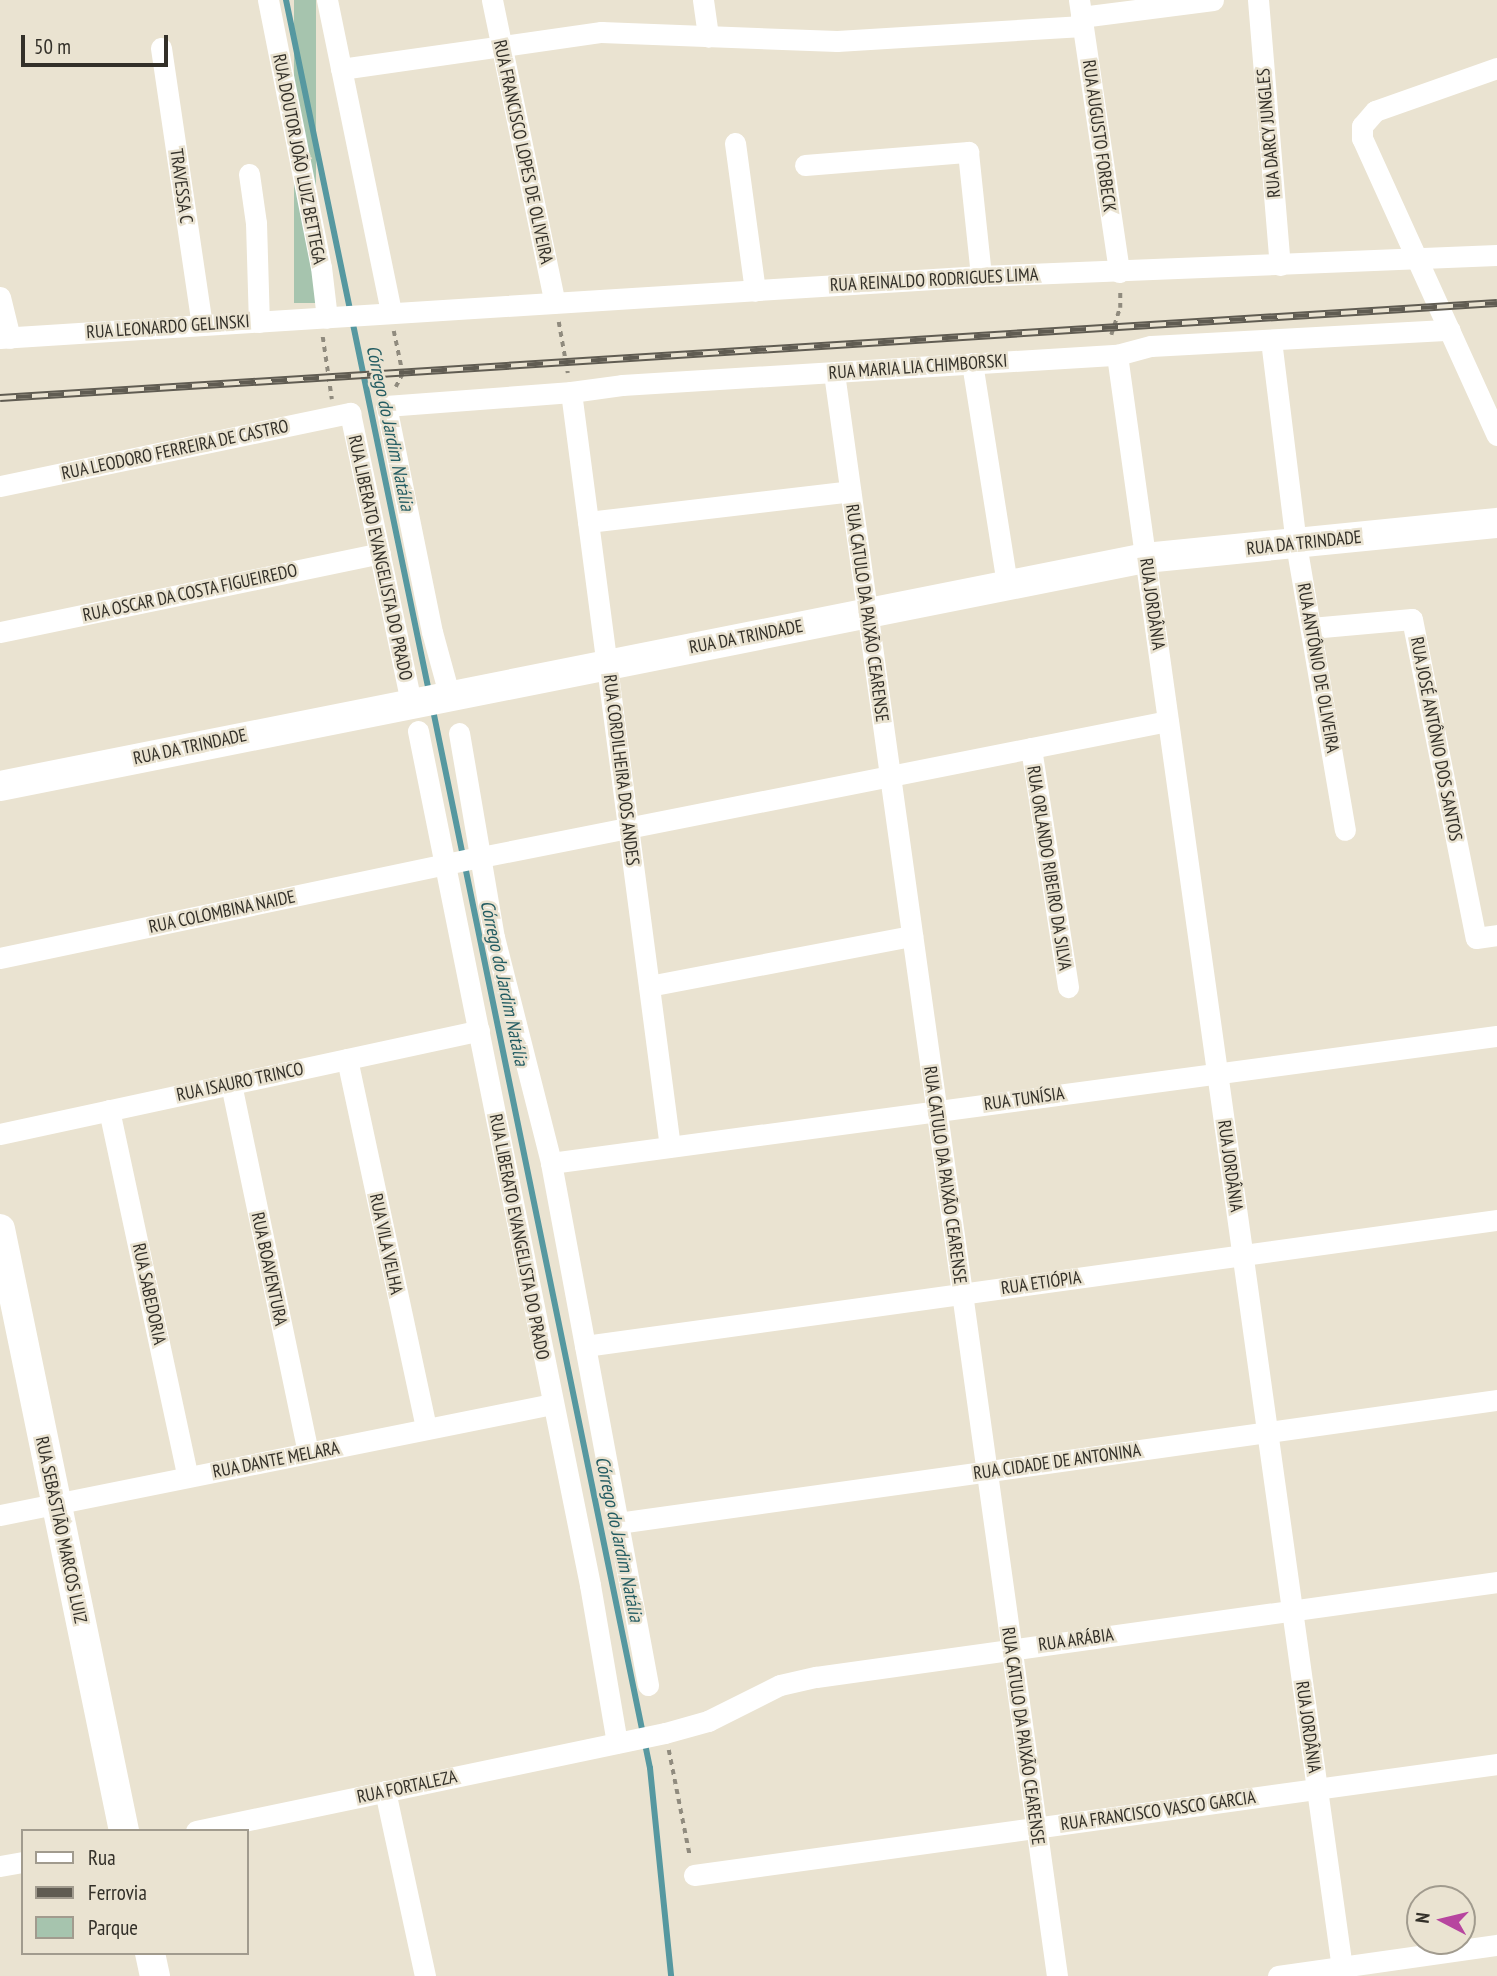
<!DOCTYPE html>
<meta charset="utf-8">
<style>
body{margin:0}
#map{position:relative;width:1497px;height:1976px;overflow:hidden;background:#eae3d1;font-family:"PT Sans Narrow",sans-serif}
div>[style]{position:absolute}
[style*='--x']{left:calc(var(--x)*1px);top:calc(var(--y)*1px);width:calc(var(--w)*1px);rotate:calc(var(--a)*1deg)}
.green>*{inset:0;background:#a6c4ae;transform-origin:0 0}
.stream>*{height:6px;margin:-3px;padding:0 3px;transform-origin:3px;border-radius:3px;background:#5698a0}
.path>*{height:3.5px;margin-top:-1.75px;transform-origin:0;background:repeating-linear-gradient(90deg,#908b7e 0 5px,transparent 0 10px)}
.street>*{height:21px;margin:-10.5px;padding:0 10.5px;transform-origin:10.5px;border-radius:10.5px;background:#fff}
.secondary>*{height:30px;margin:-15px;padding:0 15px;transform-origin:15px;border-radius:15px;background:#fff}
.rail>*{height:8px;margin-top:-4px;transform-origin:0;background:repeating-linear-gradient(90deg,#eae3d1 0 16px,#605c52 0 32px);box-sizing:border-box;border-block:2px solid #605c52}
span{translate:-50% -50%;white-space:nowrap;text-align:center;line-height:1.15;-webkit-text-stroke:5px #eae3d1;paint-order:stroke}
.street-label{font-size:18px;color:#333029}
.water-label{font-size:19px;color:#235c62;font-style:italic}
.legend{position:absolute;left:21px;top:1829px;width:228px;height:126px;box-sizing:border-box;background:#eae3d1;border:2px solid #a19b8e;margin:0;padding:9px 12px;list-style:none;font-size:21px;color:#333029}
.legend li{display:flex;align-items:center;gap:14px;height:35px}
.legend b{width:35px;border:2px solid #a19b8e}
.north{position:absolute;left:1406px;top:1885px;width:70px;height:70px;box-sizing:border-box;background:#eae3d1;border:2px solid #a19b8e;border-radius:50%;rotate:277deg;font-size:19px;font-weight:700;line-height:28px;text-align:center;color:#333029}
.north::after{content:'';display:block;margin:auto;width:24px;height:32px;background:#b7459f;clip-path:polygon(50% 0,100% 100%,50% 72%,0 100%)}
.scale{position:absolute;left:21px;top:35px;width:147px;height:32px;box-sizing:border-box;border:4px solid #333029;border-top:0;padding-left:9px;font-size:21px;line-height:24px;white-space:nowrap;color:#333029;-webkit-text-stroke:5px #eae3d1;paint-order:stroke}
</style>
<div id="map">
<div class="green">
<i style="left:294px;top:0;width:22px;height:303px"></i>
</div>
<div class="stream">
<i style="--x:286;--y:0;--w:707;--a:78.32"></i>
<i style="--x:433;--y:710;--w:1080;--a:78.41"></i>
<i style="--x:650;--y:1768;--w:209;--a:84.2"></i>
</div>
<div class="path">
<i style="--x:559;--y:322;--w:52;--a:80"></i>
<i style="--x:394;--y:331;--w:44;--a:78.2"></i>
<i style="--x:403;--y:374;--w:15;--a:118"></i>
<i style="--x:1111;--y:335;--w:28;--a:-72"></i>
<i style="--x:1120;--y:308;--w:16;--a:-90"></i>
<i style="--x:323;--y:337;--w:63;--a:81.7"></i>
<i style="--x:669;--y:1750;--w:108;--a:78.8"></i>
</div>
<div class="street">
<i style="--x:268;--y:0;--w:272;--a:78.8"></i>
<i style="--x:321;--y:267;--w:51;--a:83.3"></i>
<i style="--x:327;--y:0;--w:319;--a:78.4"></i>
<i style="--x:492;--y:0;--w:309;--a:78.3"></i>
<i style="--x:703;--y:0;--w:37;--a:82"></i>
<i style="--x:1079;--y:0;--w:275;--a:81.6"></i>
<i style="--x:1258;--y:0;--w:266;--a:85.3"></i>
<i style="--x:1081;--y:17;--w:133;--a:-7.3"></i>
<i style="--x:161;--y:48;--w:280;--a:81.6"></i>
<i style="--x:1497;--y:68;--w:129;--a:160.6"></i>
<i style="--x:1375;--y:111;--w:20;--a:131"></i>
<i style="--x:1362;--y:126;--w:12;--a:90"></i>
<i style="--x:1362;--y:138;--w:326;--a:65.6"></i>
<i style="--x:341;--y:69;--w:263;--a:-8.1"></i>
<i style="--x:601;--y:32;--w:236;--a:2.2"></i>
<i style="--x:837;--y:41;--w:246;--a:-3.5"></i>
<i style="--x:735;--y:143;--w:149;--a:82.3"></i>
<i style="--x:805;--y:165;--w:164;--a:-4.6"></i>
<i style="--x:968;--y:152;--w:125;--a:84"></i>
<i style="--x:249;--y:174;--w:49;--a:81.9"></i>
<i style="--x:256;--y:223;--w:99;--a:88.3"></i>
<i style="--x:0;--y:297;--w:42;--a:76.3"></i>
<i style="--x:0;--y:338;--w:983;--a:-3.62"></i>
<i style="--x:981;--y:276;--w:516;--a:-2.33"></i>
<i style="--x:1271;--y:340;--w:206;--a:83"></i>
<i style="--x:1296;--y:544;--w:290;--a:80.3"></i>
<i style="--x:1117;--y:355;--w:1637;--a:82.06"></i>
<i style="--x:972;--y:363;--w:225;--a:81"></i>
<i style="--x:834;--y:373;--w:1618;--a:82.08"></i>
<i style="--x:571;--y:392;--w:761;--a:82.53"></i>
<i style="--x:0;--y:486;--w:358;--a:-11.8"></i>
<i style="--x:350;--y:413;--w:295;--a:78.1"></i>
<i style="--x:588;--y:522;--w:264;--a:-6.7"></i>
<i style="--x:1311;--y:628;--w:101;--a:-5.1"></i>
<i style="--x:1412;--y:619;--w:325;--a:78.7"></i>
<i style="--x:1476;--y:938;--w:21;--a:-8"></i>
<i style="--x:0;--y:632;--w:388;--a:-11.7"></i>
<i style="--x:449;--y:694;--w:64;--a:-105.3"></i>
<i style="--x:432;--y:632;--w:231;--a:-101.5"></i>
<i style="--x:386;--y:406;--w:186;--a:-4.3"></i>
<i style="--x:571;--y:392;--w:51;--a:-7.8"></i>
<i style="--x:622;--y:385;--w:496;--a:-3.5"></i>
<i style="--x:1117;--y:355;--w:35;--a:-15"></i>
<i style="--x:1151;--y:346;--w:299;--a:-3.1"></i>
<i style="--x:418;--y:731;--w:871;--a:78.61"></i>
<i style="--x:590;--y:1585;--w:160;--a:80.3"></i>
<i style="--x:459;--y:733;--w:207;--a:80.3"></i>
<i style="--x:494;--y:937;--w:233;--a:75.8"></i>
<i style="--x:551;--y:1163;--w:531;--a:79.47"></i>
<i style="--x:1031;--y:748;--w:242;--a:81.2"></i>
<i style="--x:0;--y:958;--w:491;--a:-11.9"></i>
<i style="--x:481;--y:857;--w:700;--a:-11.2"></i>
<i style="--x:649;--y:986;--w:268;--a:-10.8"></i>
<i style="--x:347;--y:1059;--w:378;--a:77.9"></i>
<i style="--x:231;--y:1084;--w:377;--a:78.2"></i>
<i style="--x:109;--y:1110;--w:375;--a:77.9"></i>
<i style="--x:0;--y:1134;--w:490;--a:-12.2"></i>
<i style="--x:551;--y:1163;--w:954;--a:-7.65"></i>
<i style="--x:585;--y:1346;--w:921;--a:-7.87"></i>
<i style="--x:0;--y:1515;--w:563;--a:-11.37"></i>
<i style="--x:618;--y:1523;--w:888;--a:-7.97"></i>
<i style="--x:385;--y:1791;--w:189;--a:77.8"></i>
<i style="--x:196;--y:1831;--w:479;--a:-11.8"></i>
<i style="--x:665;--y:1733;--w:45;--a:-15.6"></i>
<i style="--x:708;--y:1721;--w:80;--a:-26.6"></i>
<i style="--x:780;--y:1685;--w:37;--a:-13"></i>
<i style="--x:816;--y:1677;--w:688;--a:-7.94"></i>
<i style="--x:0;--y:1866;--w:23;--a:-10"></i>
<i style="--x:694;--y:1875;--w:811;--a:-7.87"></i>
<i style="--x:1278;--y:1976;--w:221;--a:-8.1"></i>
</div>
<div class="secondary">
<i style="--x:0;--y:786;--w:1167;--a:-11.26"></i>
<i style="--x:1145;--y:558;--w:354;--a:-5.7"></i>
<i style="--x:0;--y:1229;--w:615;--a:78.36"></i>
<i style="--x:150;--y:1953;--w:24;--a:78"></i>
</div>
<div class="rail">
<i style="--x:0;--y:398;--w:1500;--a:-3.63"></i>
</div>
<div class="street-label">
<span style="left:1269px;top:133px;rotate:-95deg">RUA DARCY JUNGLES</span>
<span style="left:1099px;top:136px;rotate:82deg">RUA AUGUSTO FORBECK</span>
<span style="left:523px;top:152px;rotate:78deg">RUA FRANCISCO LOPES DE OLIVEIRA</span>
<span style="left:299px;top:159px;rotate:79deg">RUA DOUTOR JOÃO LUIZ BETTEGA</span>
<span style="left:181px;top:186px;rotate:82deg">TRAVESSA C</span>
<span style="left:934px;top:280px;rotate:-3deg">RUA REINALDO RODRIGUES LIMA</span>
<span style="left:168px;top:327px;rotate:-4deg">RUA LEONARDO GELINSKI</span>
<span style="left:918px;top:367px;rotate:-4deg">RUA MARIA LIA CHIMBORSKI</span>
<span style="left:175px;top:450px;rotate:-12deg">RUA LEODORO FERREIRA DE CASTRO</span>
<span style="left:1304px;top:543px;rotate:-6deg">RUA DA TRINDADE</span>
<span style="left:380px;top:558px;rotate:78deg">RUA LIBERATO EVANGELISTA DO PRADO</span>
<span style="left:190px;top:593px;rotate:-12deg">RUA OSCAR DA COSTA FIGUEIREDO</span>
<span style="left:1152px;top:604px;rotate:82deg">RUA JORDÂNIA</span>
<span style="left:867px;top:613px;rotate:82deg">RUA CATULO DA PAIXÃO CEARENSE</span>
<span style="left:746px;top:637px;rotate:-11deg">RUA DA TRINDADE</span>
<span style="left:1318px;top:668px;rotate:80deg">RUA ANTÔNIO DE OLIVEIRA</span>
<span style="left:1436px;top:739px;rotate:79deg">RUA JOSÉ ANTÔNIO DOS SANTOS</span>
<span style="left:190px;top:747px;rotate:-12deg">RUA DA TRINDADE</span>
<span style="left:621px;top:770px;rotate:83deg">RUA CORDILHEIRA DOS ANDES</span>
<span style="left:1049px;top:868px;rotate:81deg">RUA ORLANDO RIBEIRO DA SILVA</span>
<span style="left:222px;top:912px;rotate:-12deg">RUA COLOMBINA NAIDE</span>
<span style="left:240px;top:1082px;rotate:-12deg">RUA ISAURO TRINCO</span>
<span style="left:1024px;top:1099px;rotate:-8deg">RUA TUNÍSIA</span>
<span style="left:1230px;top:1166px;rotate:82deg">RUA JORDÂNIA</span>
<span style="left:945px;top:1175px;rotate:82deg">RUA CATULO DA PAIXÃO CEARENSE</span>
<span style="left:519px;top:1237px;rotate:79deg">RUA LIBERATO EVANGELISTA DO PRADO</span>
<span style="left:386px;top:1244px;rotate:78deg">RUA VILA VELHA</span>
<span style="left:269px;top:1269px;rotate:78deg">RUA BOAVENTURA</span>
<span style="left:1041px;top:1283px;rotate:-8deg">RUA ETIÓPIA</span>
<span style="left:149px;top:1294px;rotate:78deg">RUA SABEDORIA</span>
<span style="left:276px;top:1460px;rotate:-11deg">RUA DANTE MELARA</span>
<span style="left:1057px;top:1462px;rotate:-8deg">RUA CIDADE DE ANTONINA</span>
<span style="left:61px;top:1530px;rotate:78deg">RUA SEBASTIÃO MARCOS LUIZ</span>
<span style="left:1076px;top:1640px;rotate:-8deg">RUA ARÁBIA</span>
<span style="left:1308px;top:1727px;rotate:82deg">RUA JORDÂNIA</span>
<span style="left:1023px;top:1736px;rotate:82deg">RUA CATULO DA PAIXÃO CEARENSE</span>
<span style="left:407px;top:1787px;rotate:-12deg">RUA FORTALEZA</span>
<span style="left:1158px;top:1811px;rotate:-8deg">RUA FRANCISCO VASCO GARCIA</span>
</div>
<div class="water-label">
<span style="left:390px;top:428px;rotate:78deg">Córrego do Jardim Natália</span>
<span style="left:504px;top:983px;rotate:78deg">Córrego do Jardim Natália</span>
<span style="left:619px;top:1539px;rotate:78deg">Córrego do Jardim Natália</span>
</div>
<ul class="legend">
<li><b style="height:9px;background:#fff"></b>Rua</li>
<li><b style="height:9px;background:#605c52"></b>Ferrovia</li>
<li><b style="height:19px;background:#a6c4ae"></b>Parque</li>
</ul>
<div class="north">N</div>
<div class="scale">50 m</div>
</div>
